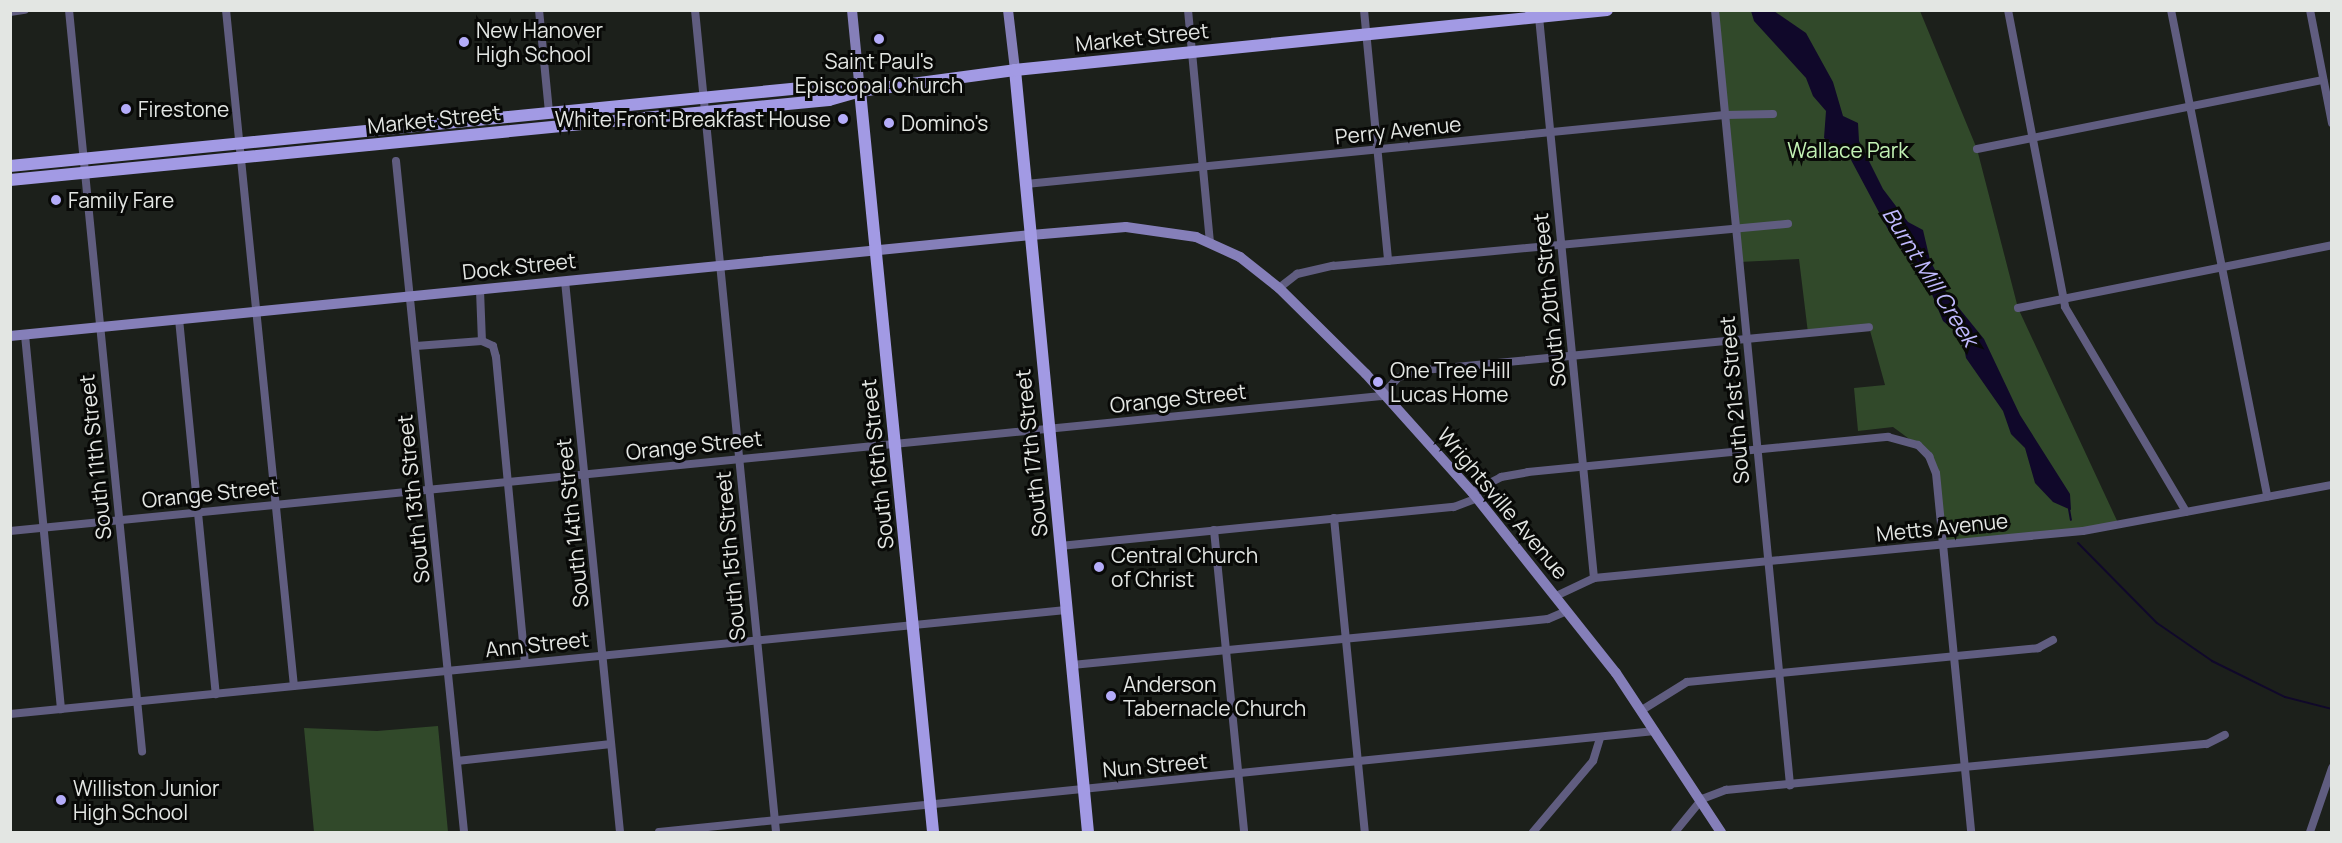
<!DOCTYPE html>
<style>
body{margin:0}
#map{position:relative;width:2342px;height:843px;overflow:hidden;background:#1c201b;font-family:Manrope,sans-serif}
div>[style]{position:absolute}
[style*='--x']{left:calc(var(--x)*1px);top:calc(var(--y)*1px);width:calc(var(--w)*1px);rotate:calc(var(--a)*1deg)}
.green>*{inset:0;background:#31492a}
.water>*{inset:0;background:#10082a}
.stream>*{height:2px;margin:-1px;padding:0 1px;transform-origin:1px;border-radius:1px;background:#10082a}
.street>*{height:8px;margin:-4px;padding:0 4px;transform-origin:4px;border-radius:4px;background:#605d80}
.secondary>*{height:10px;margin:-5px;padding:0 5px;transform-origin:5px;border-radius:5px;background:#857fb9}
.primary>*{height:12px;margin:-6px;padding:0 6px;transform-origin:6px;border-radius:6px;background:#a29ae4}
.dots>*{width:16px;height:16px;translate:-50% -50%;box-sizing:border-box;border:3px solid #080907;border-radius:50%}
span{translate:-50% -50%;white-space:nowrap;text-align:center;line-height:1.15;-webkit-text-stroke:6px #080907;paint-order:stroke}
.poi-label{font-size:21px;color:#e3e6e3}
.left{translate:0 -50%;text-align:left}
.right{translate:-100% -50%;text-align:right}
.street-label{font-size:21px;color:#e3e6e3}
.park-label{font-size:21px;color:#c3f3b5}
.water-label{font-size:22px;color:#c0b9fe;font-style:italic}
.frame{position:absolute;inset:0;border:12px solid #e3e6e3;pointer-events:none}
</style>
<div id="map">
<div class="green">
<i style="clip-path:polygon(1920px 11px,1977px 149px,2018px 308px,2119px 525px,1943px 545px,1936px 473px,1923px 449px,1893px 427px,1858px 431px,1854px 388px,1885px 385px,1869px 327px,1808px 333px,1799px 259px,1739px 262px,1715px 12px)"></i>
<i style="clip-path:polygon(438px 726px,448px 832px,314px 832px,304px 728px,377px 731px)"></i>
</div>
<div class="water">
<i style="clip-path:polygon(1751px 11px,1774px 11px,1806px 33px,1833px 82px,1843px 116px,1858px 123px,1859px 141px,1883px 189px,1908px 222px,1923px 230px,1930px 260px,1946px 292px,1984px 339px,2020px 415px,2070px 494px,2071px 510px,2053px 502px,2035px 483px,2025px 448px,2011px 434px,2003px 411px,1966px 358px,1962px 337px,1943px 321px,1926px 280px,1890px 233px,1850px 158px,1824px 138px,1826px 111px,1813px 96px,1806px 78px,1754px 21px)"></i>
</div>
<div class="stream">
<i style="--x:2069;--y:509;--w:11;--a:80"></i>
<i style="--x:2078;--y:543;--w:112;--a:45.4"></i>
<i style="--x:2157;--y:623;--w:67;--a:34.6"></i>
<i style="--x:2212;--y:661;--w:81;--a:26.3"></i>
<i style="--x:2285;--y:697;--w:49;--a:14.3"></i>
</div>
<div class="street">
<i style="--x:69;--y:10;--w:745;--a:84.37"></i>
<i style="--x:226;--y:10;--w:679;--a:84.26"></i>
<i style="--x:539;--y:10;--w:102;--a:84.4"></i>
<i style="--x:695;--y:10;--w:826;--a:84.37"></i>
<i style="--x:1188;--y:10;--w:233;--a:84.6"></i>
<i style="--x:1364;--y:10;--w:252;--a:84.5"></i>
<i style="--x:1715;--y:10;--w:779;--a:84.47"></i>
<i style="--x:2008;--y:10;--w:302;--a:79.1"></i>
<i style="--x:2065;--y:307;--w:238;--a:59.4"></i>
<i style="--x:2171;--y:10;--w:496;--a:78.8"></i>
<i style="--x:2310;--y:10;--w:115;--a:79"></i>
<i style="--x:10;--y:12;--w:15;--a:-8"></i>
<i style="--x:1539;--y:17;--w:564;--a:84.4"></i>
<i style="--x:1977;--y:149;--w:353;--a:-11.3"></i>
<i style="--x:396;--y:161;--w:674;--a:84.21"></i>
<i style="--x:1026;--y:184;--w:702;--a:-5.64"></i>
<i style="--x:1725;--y:115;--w:48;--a:-1.2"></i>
<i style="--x:565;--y:281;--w:554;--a:84.3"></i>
<i style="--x:1279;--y:288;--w:23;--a:-38"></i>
<i style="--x:1297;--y:274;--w:37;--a:-13"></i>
<i style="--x:1333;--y:266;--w:457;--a:-5.3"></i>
<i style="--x:480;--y:290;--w:51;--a:87.8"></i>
<i style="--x:2018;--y:308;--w:320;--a:-11.3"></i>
<i style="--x:179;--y:319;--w:377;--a:84.4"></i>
<i style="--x:25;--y:335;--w:376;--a:84.5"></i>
<i style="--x:416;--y:346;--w:66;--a:-4.3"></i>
<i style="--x:482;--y:341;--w:12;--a:24"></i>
<i style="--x:493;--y:346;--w:11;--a:75"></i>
<i style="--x:496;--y:357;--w:307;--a:84.6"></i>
<i style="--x:1472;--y:492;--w:33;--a:-27"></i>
<i style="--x:1501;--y:477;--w:27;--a:-10"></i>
<i style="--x:1528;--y:472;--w:362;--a:-5.6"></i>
<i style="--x:1888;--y:437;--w:31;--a:15"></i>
<i style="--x:1918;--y:445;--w:16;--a:45"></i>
<i style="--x:1929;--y:456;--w:18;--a:68"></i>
<i style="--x:1936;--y:473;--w:361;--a:84.4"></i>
<i style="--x:1334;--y:518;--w:316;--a:84.4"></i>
<i style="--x:1214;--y:530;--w:303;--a:84.3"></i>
<i style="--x:10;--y:531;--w:1378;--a:-5.62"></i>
<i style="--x:1381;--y:396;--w:26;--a:-47"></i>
<i style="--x:1399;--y:377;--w:26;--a:-16"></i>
<i style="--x:1424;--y:370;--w:447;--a:-5.5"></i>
<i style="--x:1060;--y:546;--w:396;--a:-5.7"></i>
<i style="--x:1454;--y:507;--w:26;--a:-21"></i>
<i style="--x:1556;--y:596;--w:42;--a:-25.3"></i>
<i style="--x:1594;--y:578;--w:491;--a:-5.5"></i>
<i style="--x:2083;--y:531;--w:253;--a:-10.5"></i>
<i style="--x:1072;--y:665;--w:408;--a:-5.5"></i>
<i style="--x:1478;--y:626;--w:70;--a:-5.7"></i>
<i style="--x:1548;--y:619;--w:21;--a:-23"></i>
<i style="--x:1642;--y:710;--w:53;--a:-31.9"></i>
<i style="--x:1687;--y:682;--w:353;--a:-5.5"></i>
<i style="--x:2038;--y:648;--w:17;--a:-28"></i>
<i style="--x:10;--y:714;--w:1061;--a:-5.62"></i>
<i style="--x:457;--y:761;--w:155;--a:-6.3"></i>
<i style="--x:659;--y:832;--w:1001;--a:-5.79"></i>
<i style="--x:1533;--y:832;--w:93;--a:-49.8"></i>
<i style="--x:1593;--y:761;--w:24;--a:-73"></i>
<i style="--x:1675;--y:832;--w:43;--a:-50.7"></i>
<i style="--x:1702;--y:799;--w:26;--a:-21"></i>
<i style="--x:1726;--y:790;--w:483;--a:-5.5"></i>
<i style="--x:2207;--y:744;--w:20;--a:-27"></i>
<i style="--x:2310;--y:832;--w:68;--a:-71"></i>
</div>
<div class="secondary">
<i style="--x:852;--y:10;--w:81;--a:84.4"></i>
<i style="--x:1008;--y:10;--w:60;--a:83.3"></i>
<i style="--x:10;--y:336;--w:1026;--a:-5.65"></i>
<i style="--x:1031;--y:235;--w:95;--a:-4.8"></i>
<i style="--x:1126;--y:227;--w:71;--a:8.1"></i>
<i style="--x:1196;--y:237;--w:48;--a:24.4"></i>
<i style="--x:1240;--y:257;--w:50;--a:38.5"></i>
<i style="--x:1279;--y:288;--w:122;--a:44.7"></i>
<i style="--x:1366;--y:374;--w:159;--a:48.1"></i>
<i style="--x:1472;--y:492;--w:231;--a:51.5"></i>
<i style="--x:1616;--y:673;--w:191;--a:56.6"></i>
</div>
<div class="primary">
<i style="--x:1015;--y:70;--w:765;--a:84.53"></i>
<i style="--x:860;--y:91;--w:745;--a:84.37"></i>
<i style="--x:10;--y:166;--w:816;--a:-5.63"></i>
<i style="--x:822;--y:86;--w:34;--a:7"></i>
<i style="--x:10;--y:180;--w:823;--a:-5.58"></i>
<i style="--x:829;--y:100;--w:32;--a:-16"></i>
<i style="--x:860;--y:91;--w:156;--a:-7.7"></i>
<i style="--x:1015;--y:70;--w:595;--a:-5.79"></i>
</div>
<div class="dots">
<i style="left:879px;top:39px;background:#b4acf9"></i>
<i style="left:464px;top:42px;background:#b4acf9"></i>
<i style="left:126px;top:109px;background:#b4acf9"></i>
<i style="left:843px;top:119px;background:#b4acf9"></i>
<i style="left:889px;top:123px;background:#b4acf9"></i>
<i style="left:56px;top:200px;background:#b4acf9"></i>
<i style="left:1378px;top:382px;background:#b4acf9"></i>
<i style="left:1099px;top:567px;background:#b4acf9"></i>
<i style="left:1111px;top:696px;background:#b4acf9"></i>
<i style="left:61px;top:800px;background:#b4acf9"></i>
</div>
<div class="poi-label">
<span class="left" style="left:476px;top:42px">New Hanover<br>High School</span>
<span style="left:879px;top:73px">Saint Paul's<br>Episcopal Church</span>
<span class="left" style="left:138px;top:109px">Firestone</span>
<span class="right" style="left:831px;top:119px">White Front Breakfast House</span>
<span class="left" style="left:901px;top:123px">Domino's</span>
<span class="left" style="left:68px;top:200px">Family Fare</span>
<span class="left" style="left:1390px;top:382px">One Tree Hill<br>Lucas Home</span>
<span class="left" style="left:1111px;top:567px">Central Church<br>of Christ</span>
<span class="left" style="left:1123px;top:696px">Anderson<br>Tabernacle Church</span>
<span class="left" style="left:73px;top:800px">Williston Junior<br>High School</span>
</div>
<div class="street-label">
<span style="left:1142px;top:37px;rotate:-6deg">Market Street</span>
<span style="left:434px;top:119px;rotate:-6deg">Market Street</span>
<span style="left:1398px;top:130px;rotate:-6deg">Perry Avenue</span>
<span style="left:519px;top:266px;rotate:-6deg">Dock Street</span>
<span style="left:1549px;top:300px;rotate:-96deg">South 20th Street</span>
<span style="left:1178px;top:398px;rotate:-6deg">Orange Street</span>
<span style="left:1734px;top:400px;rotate:-95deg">South 21st Street</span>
<span style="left:694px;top:445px;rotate:-6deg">Orange Street</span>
<span style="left:1031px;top:453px;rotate:-96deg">South 17th Street</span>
<span style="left:95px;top:457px;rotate:-96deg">South 11th Street</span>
<span style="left:877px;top:464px;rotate:-96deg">South 16th Street</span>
<span style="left:210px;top:493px;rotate:-6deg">Orange Street</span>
<span style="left:413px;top:499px;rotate:-96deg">South 13th Street</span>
<span style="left:1503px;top:503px;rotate:50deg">Wrightsville Avenue</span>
<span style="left:572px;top:523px;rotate:-96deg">South 14th Street</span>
<span style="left:1942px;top:527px;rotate:-6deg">Metts Avenue</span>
<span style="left:730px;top:556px;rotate:-95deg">South 15th Street</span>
<span style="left:537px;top:644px;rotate:-6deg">Ann Street</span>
<span style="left:1155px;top:765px;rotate:-5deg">Nun Street</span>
</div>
<div class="park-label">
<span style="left:1848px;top:150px">Wallace Park</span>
</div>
<div class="water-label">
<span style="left:1930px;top:277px;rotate:58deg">Burnt Mill Creek</span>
</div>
<div class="frame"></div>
</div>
